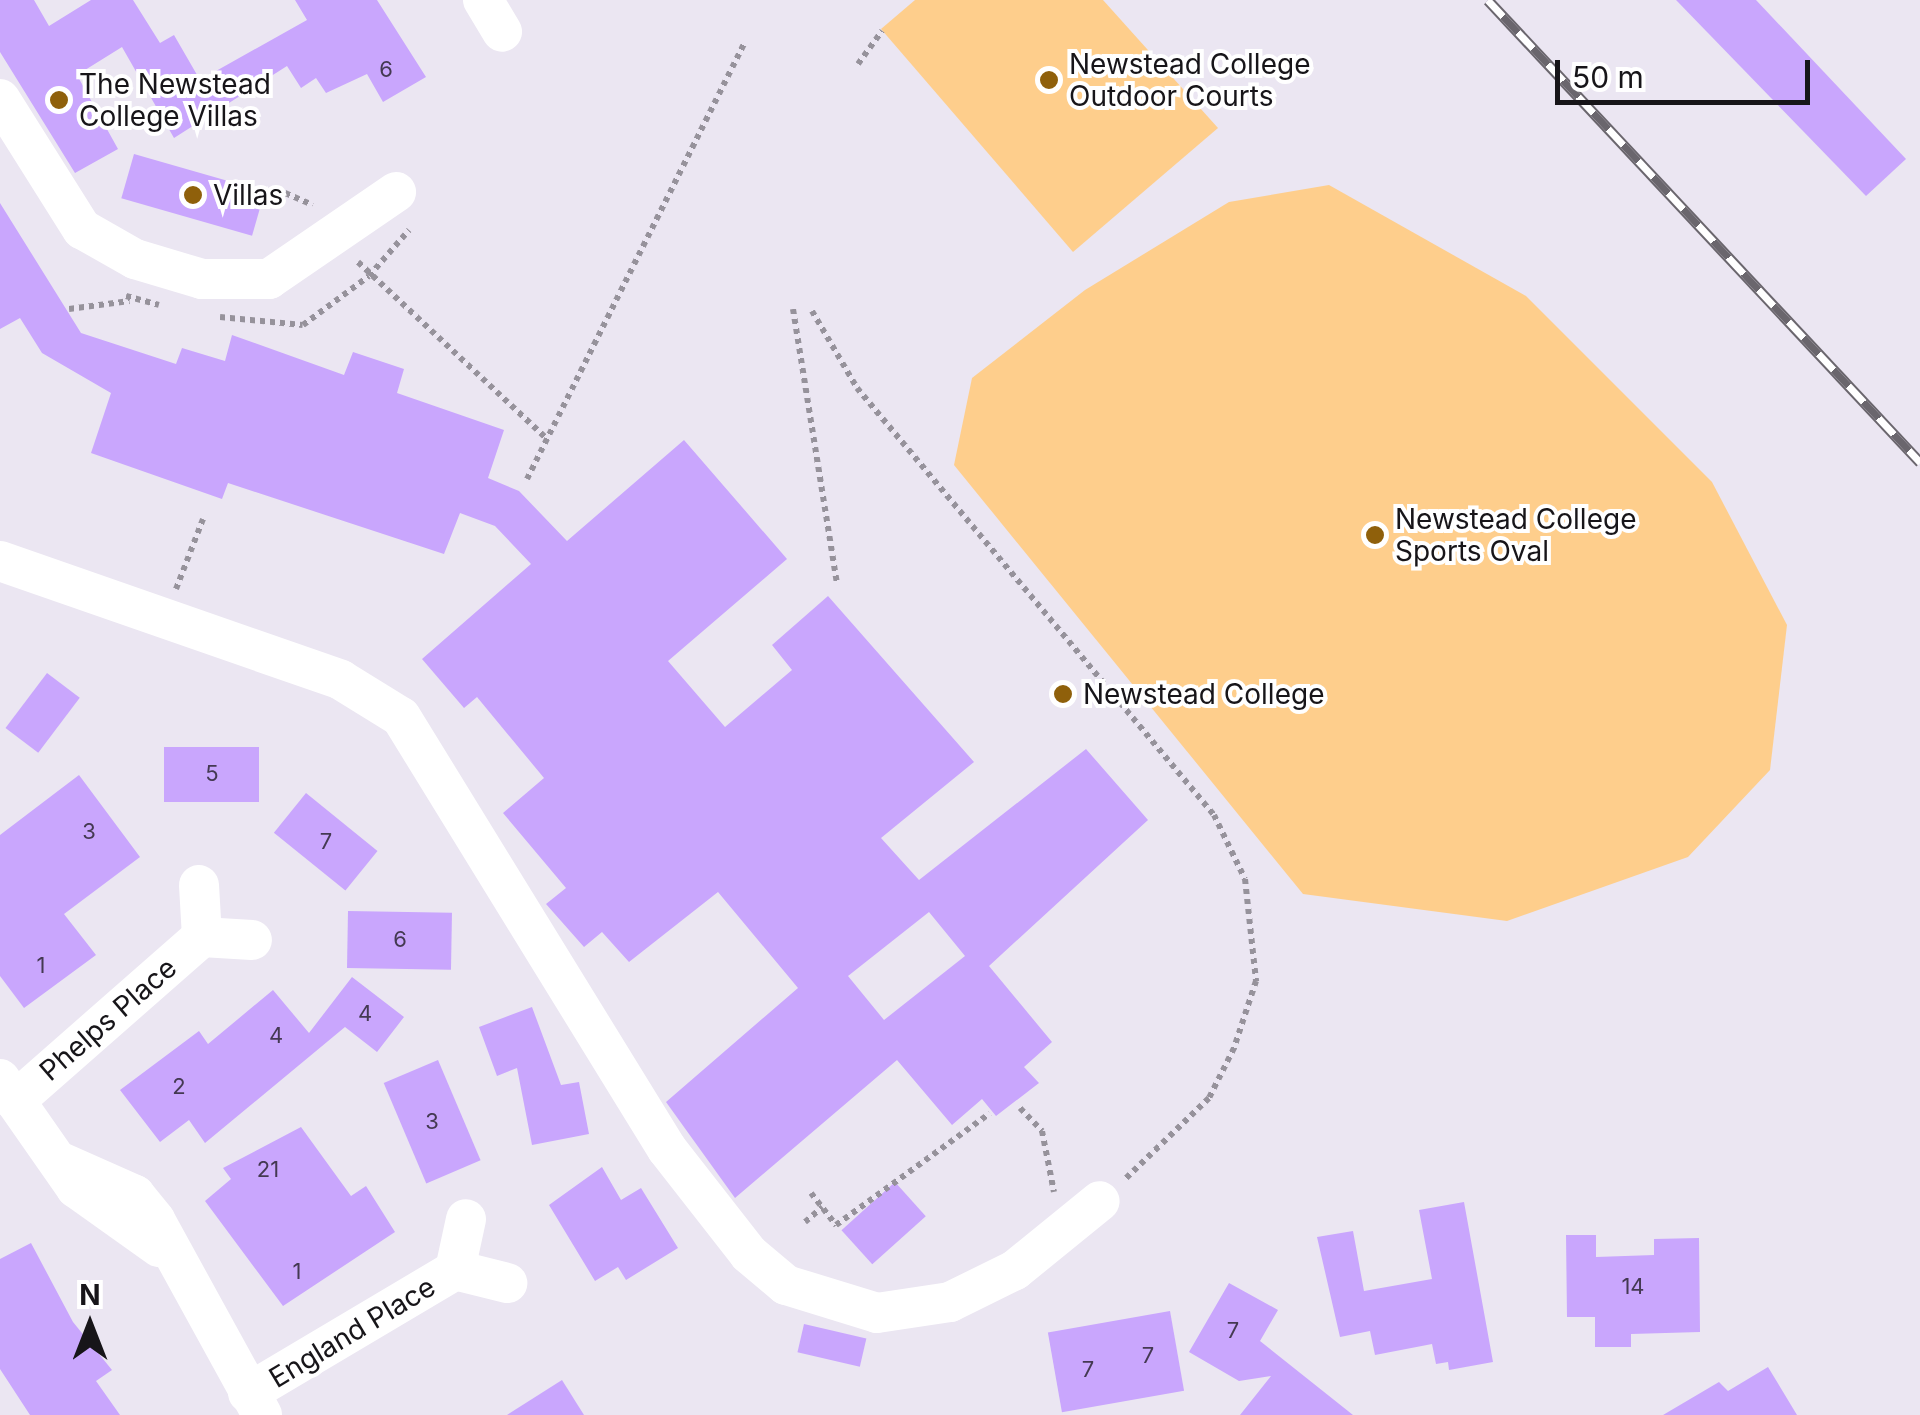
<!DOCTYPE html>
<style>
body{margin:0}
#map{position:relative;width:1920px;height:1415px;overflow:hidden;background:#ebe6f2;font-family:Inter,sans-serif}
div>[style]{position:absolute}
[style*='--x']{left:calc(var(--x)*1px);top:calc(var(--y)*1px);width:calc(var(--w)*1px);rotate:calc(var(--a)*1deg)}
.green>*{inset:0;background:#fece8c}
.building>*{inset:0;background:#c9a6fd;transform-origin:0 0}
.path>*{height:6px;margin-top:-3px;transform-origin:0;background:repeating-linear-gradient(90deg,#96929b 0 5px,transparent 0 10px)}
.minor>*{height:40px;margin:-20px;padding:0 20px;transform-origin:20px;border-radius:20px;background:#fff}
.rail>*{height:11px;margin-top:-5.5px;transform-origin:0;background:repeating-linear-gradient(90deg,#fff 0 22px,#6a666d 0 44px);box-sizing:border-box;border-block:2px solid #6a666d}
.dots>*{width:28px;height:28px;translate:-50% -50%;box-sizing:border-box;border:5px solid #fff;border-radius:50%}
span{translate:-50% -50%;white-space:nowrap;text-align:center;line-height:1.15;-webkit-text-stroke:8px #fff;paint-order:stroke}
.number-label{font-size:22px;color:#443952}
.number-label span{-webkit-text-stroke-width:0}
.poi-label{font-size:28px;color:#171519}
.left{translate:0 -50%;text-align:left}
.street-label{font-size:28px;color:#171519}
.north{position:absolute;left:40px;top:1275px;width:100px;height:100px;-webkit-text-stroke:8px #fff;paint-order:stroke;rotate:0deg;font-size:28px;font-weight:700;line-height:40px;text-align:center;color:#171519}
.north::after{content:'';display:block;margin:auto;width:35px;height:45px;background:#171519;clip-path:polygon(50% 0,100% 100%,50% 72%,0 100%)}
.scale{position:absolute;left:1555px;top:60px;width:255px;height:45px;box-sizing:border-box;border:5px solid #171519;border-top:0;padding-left:12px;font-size:30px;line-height:35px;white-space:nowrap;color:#171519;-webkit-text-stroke:8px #fff;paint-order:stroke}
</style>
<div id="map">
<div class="green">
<i style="clip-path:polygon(915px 0,1103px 0,1218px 128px,1073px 252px,881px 29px)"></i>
<i style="clip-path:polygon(1329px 185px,1526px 296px,1712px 482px,1787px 625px,1770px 770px,1688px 857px,1507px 921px,1303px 894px,954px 465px,972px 378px,1085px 290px,1229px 202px)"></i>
</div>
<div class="building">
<i style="clip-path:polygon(0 0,34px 0,49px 26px,91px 0,133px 0,160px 43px,174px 35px,200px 80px,307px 20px,295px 0,377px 0,426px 77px,383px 102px,367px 74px,326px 93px,316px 78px,301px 88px,287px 66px,174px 138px,122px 47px,77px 75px,118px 149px,75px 173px,0 52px)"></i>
<i style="clip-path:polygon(1676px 0,1756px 0,1906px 159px,1866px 196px)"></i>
<i style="left:134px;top:154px;width:136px;height:46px;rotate:16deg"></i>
<i style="clip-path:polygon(evenodd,0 203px,81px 333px,176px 364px,182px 348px,225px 361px,232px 335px,344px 375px,353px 352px,404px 369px,397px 393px,504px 430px,488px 478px,519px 491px,567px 541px,684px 440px,787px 559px,668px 661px,725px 727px,792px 670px,772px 645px,828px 596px,974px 762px,881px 838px,919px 880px,1086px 749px,1148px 820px,989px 966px,1052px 1042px,1024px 1067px,1039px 1083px,996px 1116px,982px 1099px,952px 1125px,897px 1060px,735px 1198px,666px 1102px,798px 988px,718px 892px,629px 962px,602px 932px,584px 947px,546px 904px,566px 888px,503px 813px,544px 778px,477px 697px,464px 708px,422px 659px,531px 564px,495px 526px,460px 513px,444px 554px,228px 483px,222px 499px,91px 453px,111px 393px,42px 353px,20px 318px,0 329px,0 203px,929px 912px,965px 956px,884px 1020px,848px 976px,929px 912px)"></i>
<i style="left:47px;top:673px;width:41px;height:69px;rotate:37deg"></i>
<i style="left:164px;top:747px;width:95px;height:55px"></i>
<i style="clip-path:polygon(79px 775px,140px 857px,64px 914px,96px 955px,24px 1008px,0 976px,0 835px)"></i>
<i style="left:306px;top:793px;width:92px;height:51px;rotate:39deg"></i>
<i style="left:348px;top:911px;width:104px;height:57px;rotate:1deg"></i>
<i style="clip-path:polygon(352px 977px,404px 1017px,377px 1052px,345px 1027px,205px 1143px,189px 1120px,160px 1142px,120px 1090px,199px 1031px,208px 1044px,273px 990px,309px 1033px)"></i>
<i style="clip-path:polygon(532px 1007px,561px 1085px,579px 1082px,589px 1134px,532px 1145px,517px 1068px,497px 1076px,479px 1027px)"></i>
<i style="left:438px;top:1060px;width:109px;height:59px;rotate:67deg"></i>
<i style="clip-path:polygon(301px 1127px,351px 1196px,366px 1186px,395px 1232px,283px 1306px,205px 1201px,231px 1179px,223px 1168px)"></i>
<i style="clip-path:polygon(602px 1167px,621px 1200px,641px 1188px,678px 1248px,626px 1280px,618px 1267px,595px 1281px,549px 1205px)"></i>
<i style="left:895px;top:1182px;width:46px;height:72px;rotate:48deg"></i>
<i style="clip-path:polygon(1464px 1202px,1493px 1362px,1449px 1370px,1448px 1362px,1436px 1364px,1432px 1344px,1375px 1355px,1370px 1331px,1340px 1337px,1317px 1237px,1353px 1231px,1364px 1291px,1432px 1279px,1419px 1210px)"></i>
<i style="clip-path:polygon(1566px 1235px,1596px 1235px,1596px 1257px,1654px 1255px,1654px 1239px,1699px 1238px,1700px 1332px,1631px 1334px,1631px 1347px,1595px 1347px,1595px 1317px,1567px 1317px)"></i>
<i style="clip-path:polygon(31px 1243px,73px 1322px,112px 1370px,96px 1381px,120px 1415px,30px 1415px,0 1369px,0 1259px)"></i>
<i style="clip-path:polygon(1229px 1283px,1278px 1310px,1260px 1341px,1353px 1415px,1240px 1415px,1271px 1376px,1239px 1381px,1189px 1352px)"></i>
<i style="left:1170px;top:1311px;width:81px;height:124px;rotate:80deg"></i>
<i style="left:804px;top:1324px;width:64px;height:29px;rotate:13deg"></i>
<i style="clip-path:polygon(1768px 1367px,1797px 1415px,1663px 1415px,1719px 1382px,1728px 1391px)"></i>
<i style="clip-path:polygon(562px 1380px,584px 1415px,507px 1415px)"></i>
</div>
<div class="path">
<i style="--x:858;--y:64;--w:41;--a:-54"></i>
<i style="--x:276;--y:189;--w:40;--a:23.4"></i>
<i style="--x:358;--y:262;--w:259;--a:43.1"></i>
<i style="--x:126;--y:296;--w:34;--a:15"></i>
<i style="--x:69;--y:309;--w:61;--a:-7.6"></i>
<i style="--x:793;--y:309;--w:278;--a:80.9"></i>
<i style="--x:812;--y:311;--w:89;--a:59.7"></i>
<i style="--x:857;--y:388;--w:557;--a:50.1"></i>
<i style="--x:1214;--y:815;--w:71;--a:64.2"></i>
<i style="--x:1245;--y:879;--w:103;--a:83.8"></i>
<i style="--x:1256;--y:981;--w:71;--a:108.2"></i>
<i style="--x:1234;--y:1048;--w:56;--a:116.6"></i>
<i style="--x:1209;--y:1098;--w:117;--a:136"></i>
<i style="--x:220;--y:317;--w:83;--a:5.5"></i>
<i style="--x:303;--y:325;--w:82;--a:-36.6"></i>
<i style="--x:369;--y:276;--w:61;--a:-49"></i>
<i style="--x:527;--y:479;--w:486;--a:-63.5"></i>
<i style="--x:176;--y:589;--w:75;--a:-68.9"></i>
<i style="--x:1020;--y:1108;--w:32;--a:46"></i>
<i style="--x:1042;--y:1131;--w:62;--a:78.9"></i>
<i style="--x:811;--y:1193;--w:41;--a:52"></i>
<i style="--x:836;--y:1225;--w:190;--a:-36"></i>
<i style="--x:805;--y:1222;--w:23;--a:-41"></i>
</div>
<div class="minor">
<i style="--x:483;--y:0;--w:37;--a:59"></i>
<i style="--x:0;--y:99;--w:154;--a:57.8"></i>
<i style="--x:82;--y:229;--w:61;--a:29.5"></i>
<i style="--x:135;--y:259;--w:70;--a:16.6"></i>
<i style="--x:202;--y:279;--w:67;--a:0"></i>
<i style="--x:269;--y:279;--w:154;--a:-34.4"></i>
<i style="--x:0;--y:561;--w:361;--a:19.2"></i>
<i style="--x:341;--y:680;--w:70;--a:31.7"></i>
<i style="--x:401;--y:717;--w:507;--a:58.38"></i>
<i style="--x:667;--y:1149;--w:133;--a:52"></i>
<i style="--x:749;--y:1254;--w:48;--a:40"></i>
<i style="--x:786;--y:1285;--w:95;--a:17.1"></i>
<i style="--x:877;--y:1313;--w:74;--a:-8.6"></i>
<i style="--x:950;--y:1302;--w:72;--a:-26.2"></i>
<i style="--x:1015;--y:1270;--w:109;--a:-39.1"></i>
<i style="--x:202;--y:937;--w:50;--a:3.4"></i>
<i style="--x:0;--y:1079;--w:133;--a:55.1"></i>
<i style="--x:76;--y:1188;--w:102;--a:35.4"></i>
<i style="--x:15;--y:1101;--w:249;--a:-41.3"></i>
<i style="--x:202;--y:937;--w:52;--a:-93.3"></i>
<i style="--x:63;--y:1163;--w:79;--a:24"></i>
<i style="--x:135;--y:1195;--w:32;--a:51"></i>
<i style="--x:155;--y:1220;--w:222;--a:61.2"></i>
<i style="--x:455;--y:1270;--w:52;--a:-77.8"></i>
<i style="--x:248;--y:1393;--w:241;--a:-30.7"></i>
<i style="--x:455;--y:1270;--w:54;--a:14"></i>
</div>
<div class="rail">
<i style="--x:1488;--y:0;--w:633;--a:46.92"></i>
</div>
<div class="dots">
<i style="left:1049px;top:80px;background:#8f600b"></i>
<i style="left:59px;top:100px;background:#8f600b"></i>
<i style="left:193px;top:195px;background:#8f600b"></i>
<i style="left:1375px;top:535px;background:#8f600b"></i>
<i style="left:1063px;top:694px;background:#8f600b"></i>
</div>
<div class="number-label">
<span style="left:386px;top:70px">6</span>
<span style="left:212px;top:774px">5</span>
<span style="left:89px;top:832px">3</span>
<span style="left:326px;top:842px">7</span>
<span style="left:400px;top:940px">6</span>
<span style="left:41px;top:966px">1</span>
<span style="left:365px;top:1014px">4</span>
<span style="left:276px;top:1036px">4</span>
<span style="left:179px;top:1087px">2</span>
<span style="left:432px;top:1122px">3</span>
<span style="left:268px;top:1170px">21</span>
<span style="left:297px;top:1272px">1</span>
<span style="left:1633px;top:1287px">14</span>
<span style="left:1233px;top:1331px">7</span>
<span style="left:1148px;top:1356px">7</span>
<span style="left:1088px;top:1370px">7</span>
</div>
<div class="poi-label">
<span class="left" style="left:1069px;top:80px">Newstead College<br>Outdoor Courts</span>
<span class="left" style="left:79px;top:100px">The Newstead<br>College Villas</span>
<span class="left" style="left:213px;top:195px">Villas</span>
<span class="left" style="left:1395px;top:535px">Newstead College<br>Sports Oval</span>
<span class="left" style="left:1083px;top:694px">Newstead College</span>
</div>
<div class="street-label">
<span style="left:108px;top:1019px;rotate:-41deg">Phelps Place</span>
<span style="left:352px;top:1332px;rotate:-31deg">England Place</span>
</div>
<div class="north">N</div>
<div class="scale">50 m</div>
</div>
